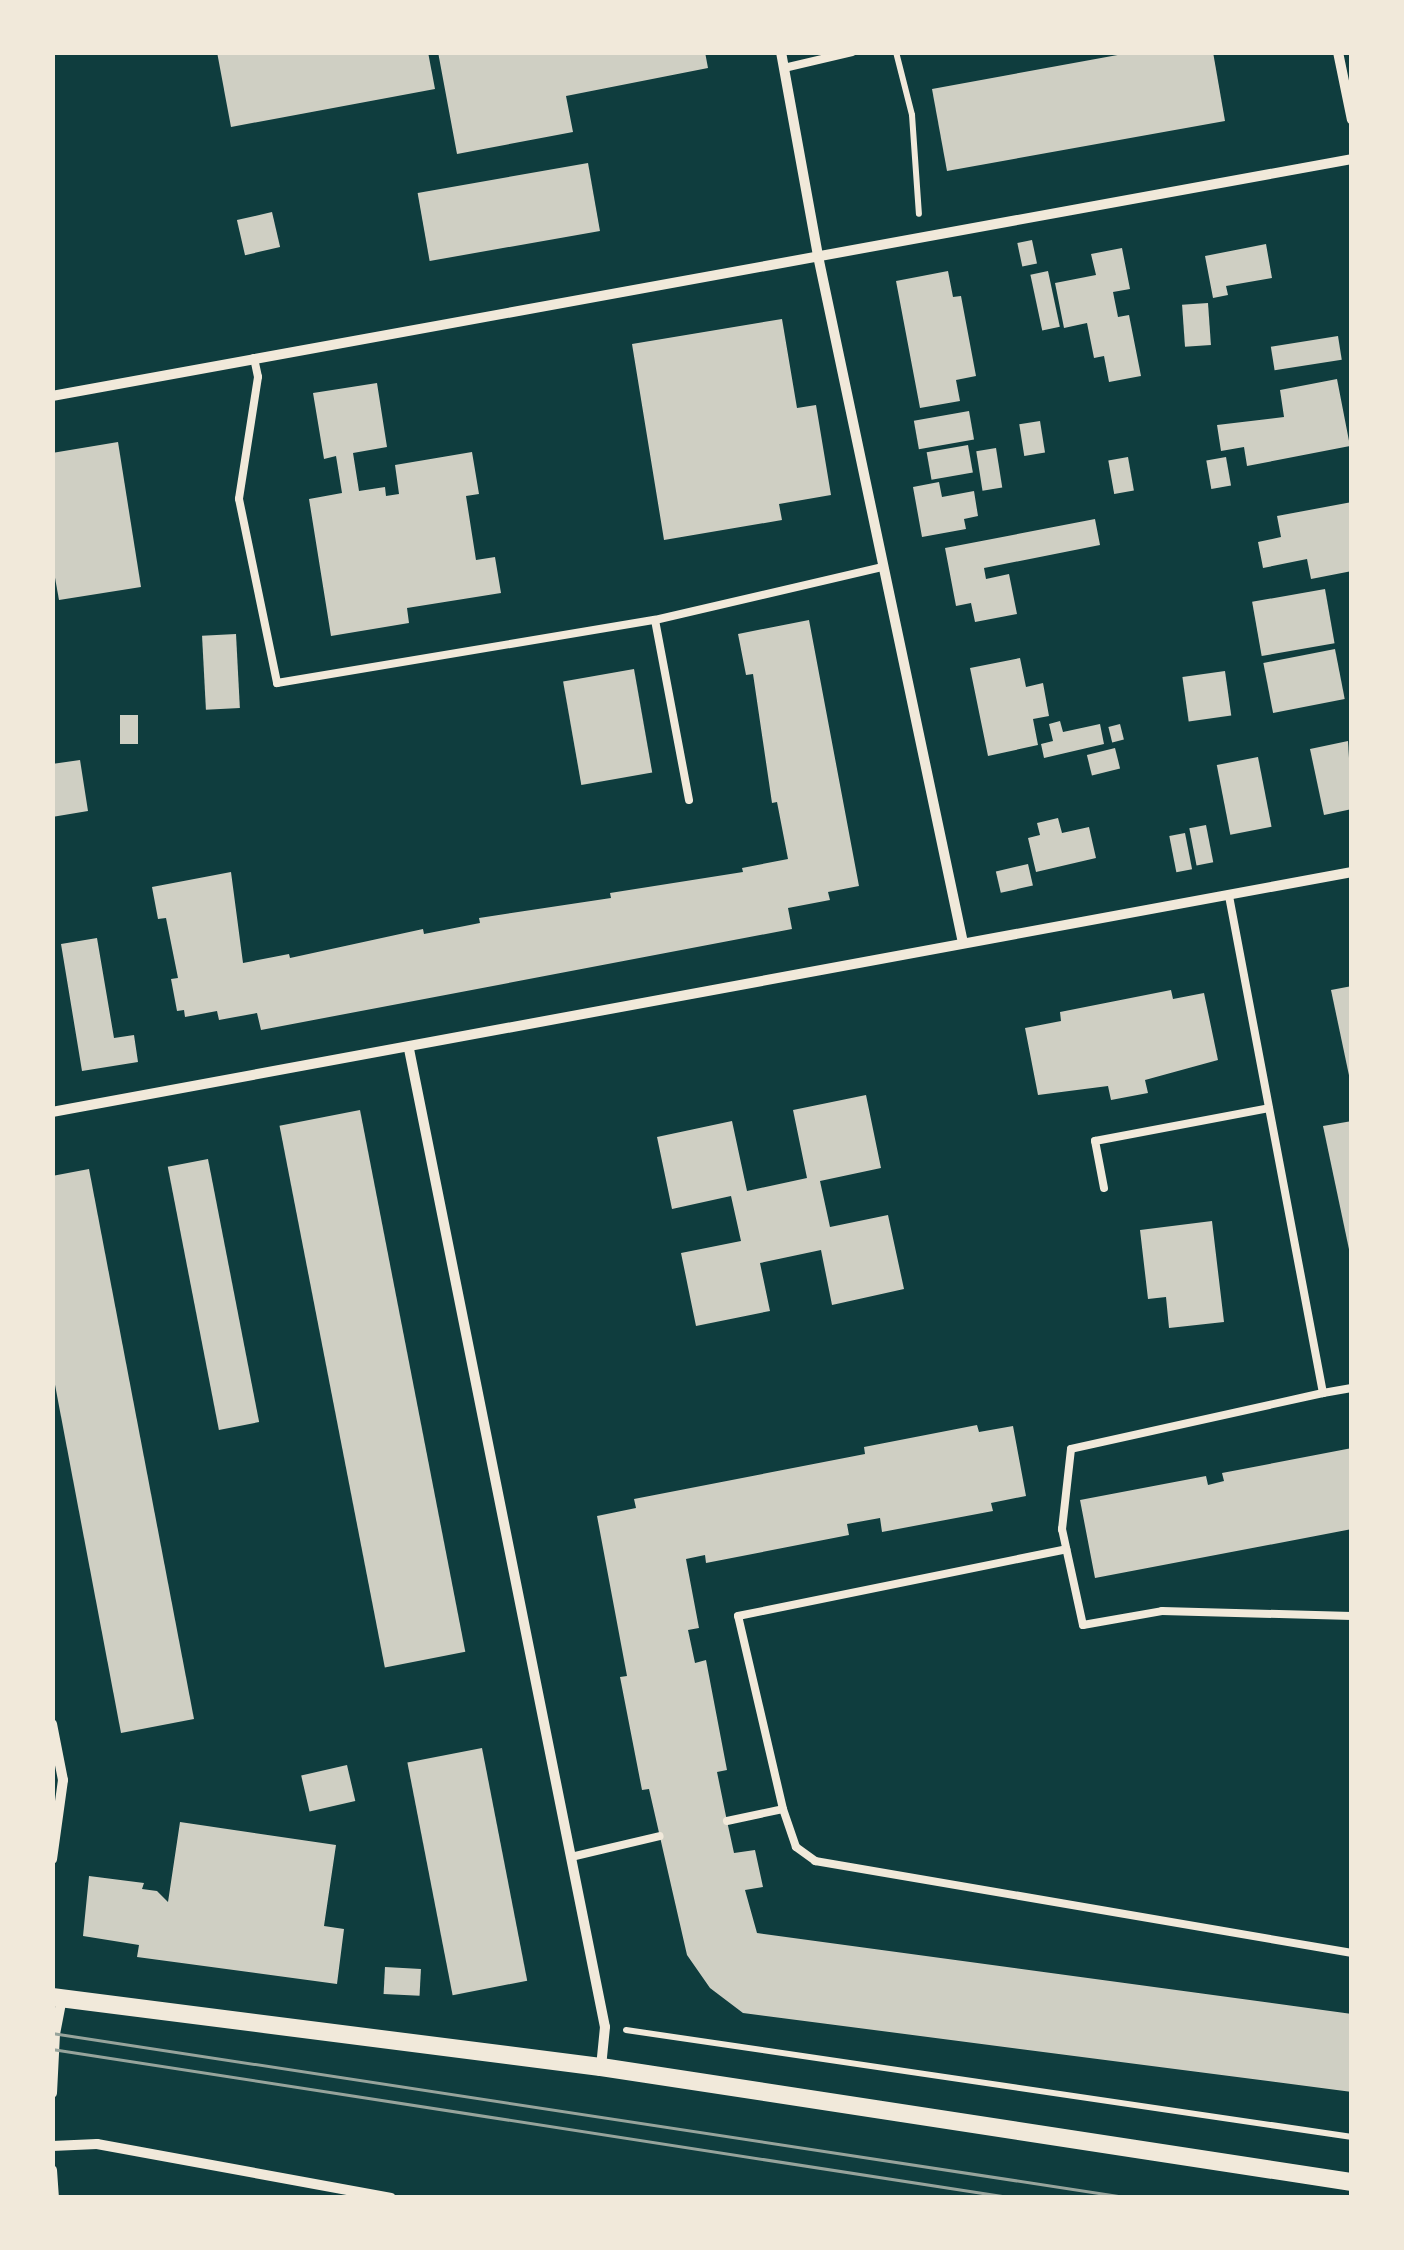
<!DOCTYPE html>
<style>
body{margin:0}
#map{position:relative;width:1404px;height:2250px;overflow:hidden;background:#0f3d3e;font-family:Georgia,serif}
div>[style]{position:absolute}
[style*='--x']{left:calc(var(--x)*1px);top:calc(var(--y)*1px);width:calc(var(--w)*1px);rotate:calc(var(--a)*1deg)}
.building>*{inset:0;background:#cfcfc3;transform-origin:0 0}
.path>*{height:6px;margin:-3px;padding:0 3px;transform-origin:3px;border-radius:3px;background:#f1e9da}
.service>*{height:8px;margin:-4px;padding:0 4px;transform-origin:4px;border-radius:4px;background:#f1e9da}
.minor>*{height:10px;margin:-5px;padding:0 5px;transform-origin:5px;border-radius:5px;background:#f1e9da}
.tertiary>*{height:18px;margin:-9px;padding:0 9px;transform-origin:9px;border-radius:9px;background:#f1e9da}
.tram>*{height:2.5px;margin:-1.25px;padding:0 1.25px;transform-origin:1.25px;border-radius:1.25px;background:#97a49c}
span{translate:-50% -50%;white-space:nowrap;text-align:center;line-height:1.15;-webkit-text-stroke:10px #f1e9da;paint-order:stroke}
.frame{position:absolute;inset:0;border:55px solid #f1e9da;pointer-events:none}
</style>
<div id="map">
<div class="building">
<i style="clip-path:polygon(217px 52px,428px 52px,435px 89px,231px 127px)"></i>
<i style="clip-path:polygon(438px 52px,705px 52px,708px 68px,566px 96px,573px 132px,457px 154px)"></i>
<i style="clip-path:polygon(1134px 52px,1213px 52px,1225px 121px,947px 171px,932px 89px)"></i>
<i style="left:588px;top:163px;width:69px;height:173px;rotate:80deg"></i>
<i style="left:272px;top:212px;width:36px;height:36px;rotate:77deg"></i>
<i style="left:1032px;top:240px;width:24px;height:15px;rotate:78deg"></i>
<i style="clip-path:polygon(1266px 244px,1272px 278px,1226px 286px,1228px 295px,1213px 298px,1205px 256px)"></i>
<i style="clip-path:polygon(1122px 248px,1130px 289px,1113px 292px,1118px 317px,1129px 315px,1141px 376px,1109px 382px,1104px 356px,1094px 358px,1087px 323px,1064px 328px,1055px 283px,1096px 275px,1091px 254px)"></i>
<i style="clip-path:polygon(948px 271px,953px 297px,961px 296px,976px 376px,956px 380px,960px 401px,920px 408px,896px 281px)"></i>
<i style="left:1048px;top:271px;width:57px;height:18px;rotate:78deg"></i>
<i style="left:1208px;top:303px;width:42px;height:26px;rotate:86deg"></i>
<i style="clip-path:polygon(782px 319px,797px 408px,816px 405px,831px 495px,779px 504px,782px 520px,664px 540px,632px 344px)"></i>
<i style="left:1338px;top:336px;width:24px;height:68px;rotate:81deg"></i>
<i style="clip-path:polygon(1337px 379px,1350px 446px,1247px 466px,1244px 447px,1221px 451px,1217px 425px,1284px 417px,1280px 390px)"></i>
<i style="clip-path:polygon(377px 383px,387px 447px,353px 453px,359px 491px,385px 487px,386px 496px,399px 494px,395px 465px,472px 452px,479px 494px,466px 496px,476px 560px,495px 557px,501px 593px,407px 608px,409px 623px,331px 636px,309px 499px,342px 493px,336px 456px,324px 459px,313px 393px)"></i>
<i style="left:969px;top:411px;width:29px;height:56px;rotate:80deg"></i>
<i style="left:1040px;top:421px;width:32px;height:21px;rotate:81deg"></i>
<i style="clip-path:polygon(118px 442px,141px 587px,59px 600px,52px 561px,52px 453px)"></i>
<i style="left:968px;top:445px;width:28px;height:42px;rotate:80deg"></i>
<i style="left:996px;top:448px;width:40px;height:20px;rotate:81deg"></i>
<i style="left:1128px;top:457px;width:34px;height:20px;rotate:80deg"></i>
<i style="left:1226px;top:457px;width:29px;height:20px;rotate:80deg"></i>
<i style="clip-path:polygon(939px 482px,942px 497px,974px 491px,978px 516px,964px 519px,966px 529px,922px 537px,913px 487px)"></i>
<i style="clip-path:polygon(1352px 502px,1352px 571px,1311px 579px,1307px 559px,1263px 568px,1258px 542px,1281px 537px,1277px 516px)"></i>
<i style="clip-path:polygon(1095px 519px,1100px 545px,984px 568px,986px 579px,1009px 574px,1017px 614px,975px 622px,971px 603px,956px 606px,945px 548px)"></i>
<i style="left:1325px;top:589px;width:55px;height:74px;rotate:80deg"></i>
<i style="clip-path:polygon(809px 620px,859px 886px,828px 892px,830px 900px,788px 908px,792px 929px,261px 1030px,257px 1013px,219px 1020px,217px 1011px,185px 1017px,184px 1010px,177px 1011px,171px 979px,178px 978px,166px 918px,158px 919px,152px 887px,231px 872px,243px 963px,289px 954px,290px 958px,423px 929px,424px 934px,480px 923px,479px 918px,611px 898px,610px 893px,743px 872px,742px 868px,788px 859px,777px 802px,772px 803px,753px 674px,746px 675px,738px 634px)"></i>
<i style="left:236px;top:634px;width:74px;height:34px;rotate:87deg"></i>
<i style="left:1335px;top:649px;width:51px;height:73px;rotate:79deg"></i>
<i style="clip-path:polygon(1020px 658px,1026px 687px,1043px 683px,1049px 716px,1033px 719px,1038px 745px,988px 756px,970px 668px)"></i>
<i style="left:634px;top:669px;width:105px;height:72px;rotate:80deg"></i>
<i style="left:1225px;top:671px;width:45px;height:43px;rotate:82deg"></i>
<i style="left:120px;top:715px;width:18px;height:29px"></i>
<i style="clip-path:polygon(1060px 721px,1063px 732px,1100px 724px,1104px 744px,1044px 758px,1041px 744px,1053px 741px,1049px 724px)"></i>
<i style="left:1120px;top:724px;width:16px;height:12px;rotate:76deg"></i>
<i style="clip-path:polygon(1348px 741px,1352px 809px,1324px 815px,1310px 749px)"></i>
<i style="left:1115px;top:748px;width:21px;height:29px;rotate:76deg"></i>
<i style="left:1258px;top:757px;width:71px;height:42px;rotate:79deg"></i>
<i style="clip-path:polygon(80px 760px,88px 811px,52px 817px,52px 764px)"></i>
<i style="clip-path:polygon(1058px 818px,1062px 833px,1089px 827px,1096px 858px,1036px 872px,1028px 838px,1040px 835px,1037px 823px)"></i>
<i style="left:1206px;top:825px;width:38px;height:17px;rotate:79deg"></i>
<i style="left:1185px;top:833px;width:37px;height:16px;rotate:79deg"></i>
<i style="left:1028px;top:864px;width:22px;height:33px;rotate:77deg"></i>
<i style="clip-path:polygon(97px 938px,114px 1038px,134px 1035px,138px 1062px,82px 1071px,61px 944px)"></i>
<i style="clip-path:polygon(1352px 986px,1352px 1080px,1350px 1080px,1331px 990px)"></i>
<i style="clip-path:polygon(1171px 990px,1173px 999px,1204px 993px,1218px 1060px,1145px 1080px,1148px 1093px,1111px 1100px,1108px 1086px,1038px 1095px,1025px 1028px,1061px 1021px,1060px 1012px)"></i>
<i style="clip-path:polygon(866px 1095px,881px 1168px,820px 1181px,830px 1227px,888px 1215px,904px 1289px,832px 1305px,821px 1250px,760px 1263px,770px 1311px,696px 1326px,681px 1253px,741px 1241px,731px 1196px,672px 1209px,657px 1137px,732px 1121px,747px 1191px,807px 1178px,793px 1110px)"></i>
<i style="left:360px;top:1110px;width:552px;height:82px;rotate:79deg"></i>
<i style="clip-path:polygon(1352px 1121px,1352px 1254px,1350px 1254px,1323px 1126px)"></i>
<i style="left:208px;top:1159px;width:268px;height:41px;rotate:79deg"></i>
<i style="clip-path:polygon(89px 1169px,194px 1719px,121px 1733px,52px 1369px,52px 1176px)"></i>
<i style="clip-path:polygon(1212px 1221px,1224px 1322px,1169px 1328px,1166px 1297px,1148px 1299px,1140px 1230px)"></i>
<i style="clip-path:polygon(977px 1425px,979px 1432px,1013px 1426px,1026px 1496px,991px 1503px,993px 1511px,882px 1532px,880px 1518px,847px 1524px,849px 1535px,706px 1563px,705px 1555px,686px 1559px,699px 1628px,688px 1630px,695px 1663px,706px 1660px,727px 1770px,717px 1772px,727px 1821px,734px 1853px,755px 1850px,763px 1887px,745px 1890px,757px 1933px,1352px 2014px,1352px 2092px,743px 2013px,710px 1988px,687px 1955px,649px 1789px,642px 1790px,620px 1677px,627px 1676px,597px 1516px,636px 1508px,634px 1499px,865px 1454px,864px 1447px)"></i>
<i style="clip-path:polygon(1352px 1448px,1352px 1529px,1095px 1578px,1080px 1500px,1206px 1476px,1208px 1485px,1224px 1481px,1222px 1473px)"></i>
<i style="left:482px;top:1748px;width:237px;height:76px;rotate:79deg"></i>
<i style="left:347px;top:1765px;width:37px;height:47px;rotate:77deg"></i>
<i style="clip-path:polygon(180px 1822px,336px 1845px,324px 1926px,344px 1929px,337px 1984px,137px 1957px,139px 1945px,83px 1936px,89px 1876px,144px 1883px,142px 1889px,157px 1891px,168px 1902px)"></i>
<i style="left:385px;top:1967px;width:36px;height:27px;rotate:3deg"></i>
</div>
<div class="path">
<i style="--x:896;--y:52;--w:65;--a:75.7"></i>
<i style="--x:912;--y:115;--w:99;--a:86"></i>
<i style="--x:626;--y:2030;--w:734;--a:8.38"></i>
</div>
<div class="service">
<i style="--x:784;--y:68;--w:70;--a:-13.2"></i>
<i style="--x:254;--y:358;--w:19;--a:78"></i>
<i style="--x:258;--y:377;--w:123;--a:98.9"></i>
<i style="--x:239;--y:499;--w:188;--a:78.3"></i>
<i style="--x:277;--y:683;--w:383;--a:-9.5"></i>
<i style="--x:689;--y:800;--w:183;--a:-100.7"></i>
<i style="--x:655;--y:620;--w:234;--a:-13.1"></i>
<i style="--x:1229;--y:896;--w:506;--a:79.29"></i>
<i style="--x:1323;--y:1393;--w:29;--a:-10"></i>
<i style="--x:1104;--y:1188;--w:48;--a:-100.8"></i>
<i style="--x:1095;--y:1141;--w:177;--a:-10.7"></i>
<i style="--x:1323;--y:1393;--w:258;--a:167.5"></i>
<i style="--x:1071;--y:1449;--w:81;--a:96.4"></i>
<i style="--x:1062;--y:1529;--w:98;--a:77.7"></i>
<i style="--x:1083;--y:1625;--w:80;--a:-10"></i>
<i style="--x:1162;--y:1611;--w:190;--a:1.5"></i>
<i style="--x:783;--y:1809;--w:198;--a:-103.1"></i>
<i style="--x:738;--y:1616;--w:335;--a:-11.5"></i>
<i style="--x:727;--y:1821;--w:57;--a:-12.1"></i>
<i style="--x:783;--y:1809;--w:40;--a:71.1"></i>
<i style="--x:796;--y:1847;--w:24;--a:36"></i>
<i style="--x:815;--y:1861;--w:545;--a:9.72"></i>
<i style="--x:571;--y:1857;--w:91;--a:-13.3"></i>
</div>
<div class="minor">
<i style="--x:781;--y:52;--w:207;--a:79.7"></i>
<i style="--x:818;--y:256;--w:702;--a:78.08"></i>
<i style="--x:1338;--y:52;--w:69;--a:78.4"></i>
<i style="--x:52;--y:396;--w:1321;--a:-10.33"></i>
<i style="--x:409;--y:1049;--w:997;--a:78.67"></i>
<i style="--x:605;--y:2027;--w:40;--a:95.7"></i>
<i style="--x:52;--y:1112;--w:1322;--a:-10.46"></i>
<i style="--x:52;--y:1724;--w:57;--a:78.9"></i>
<i style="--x:63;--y:1780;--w:80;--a:97.9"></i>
<i style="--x:52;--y:2093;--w:59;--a:-87.1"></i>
<i style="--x:55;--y:2034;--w:36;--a:-79"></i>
<i style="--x:52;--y:2146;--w:45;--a:-2.5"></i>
<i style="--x:97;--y:2144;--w:299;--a:10.4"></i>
<i style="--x:52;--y:2170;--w:28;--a:86"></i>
</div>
<div class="tertiary">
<i style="--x:52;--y:1997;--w:553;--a:7.27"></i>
<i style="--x:601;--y:2067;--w:760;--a:8.71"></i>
</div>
<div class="tram">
<i style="--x:52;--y:2033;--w:1093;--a:8.69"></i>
<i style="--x:52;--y:2049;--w:974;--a:8.8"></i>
</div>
<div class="frame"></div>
</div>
